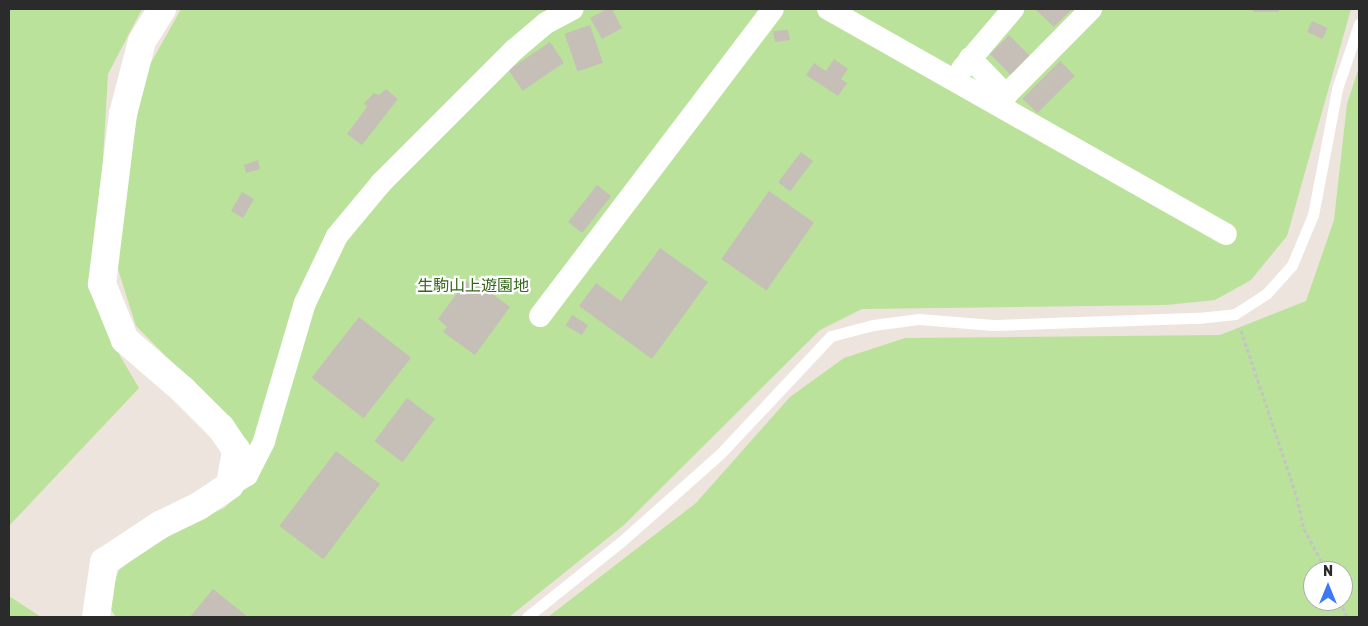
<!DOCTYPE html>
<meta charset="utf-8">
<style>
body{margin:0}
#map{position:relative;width:1368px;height:626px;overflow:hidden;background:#ece4dd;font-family:Rubik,"Noto Sans JP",sans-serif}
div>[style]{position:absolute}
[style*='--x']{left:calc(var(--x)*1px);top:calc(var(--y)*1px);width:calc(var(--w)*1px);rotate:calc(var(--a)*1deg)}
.green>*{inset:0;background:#bbe29a}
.building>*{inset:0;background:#c5bfb8;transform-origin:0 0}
.path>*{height:3px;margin-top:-1.5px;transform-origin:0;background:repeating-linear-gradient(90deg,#c4c4c4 0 4px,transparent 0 6.5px)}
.lane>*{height:11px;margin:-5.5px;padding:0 5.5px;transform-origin:5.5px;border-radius:5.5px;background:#fff}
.street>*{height:22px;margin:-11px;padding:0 11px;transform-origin:11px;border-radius:11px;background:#fff}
.secondary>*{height:28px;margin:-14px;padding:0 14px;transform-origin:14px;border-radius:14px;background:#fff}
span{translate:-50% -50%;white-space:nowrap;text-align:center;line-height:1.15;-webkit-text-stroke:4.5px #fff;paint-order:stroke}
.park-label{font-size:16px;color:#34671b}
.frame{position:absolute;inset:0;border:10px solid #2b2b2b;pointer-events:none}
.north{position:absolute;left:1303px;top:561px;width:50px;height:50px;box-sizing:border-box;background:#fff;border:1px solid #aaa;border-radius:50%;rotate:0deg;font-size:14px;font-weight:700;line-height:20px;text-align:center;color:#2b2b2b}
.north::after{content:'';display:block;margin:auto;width:18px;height:22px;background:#3f78f7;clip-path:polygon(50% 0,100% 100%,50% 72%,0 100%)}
</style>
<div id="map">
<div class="green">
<i style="clip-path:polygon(9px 9px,142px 9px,108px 74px,96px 279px,120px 356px,139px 388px,9px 526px)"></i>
<i style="clip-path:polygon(181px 9px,1351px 9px,1287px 236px,1251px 280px,1215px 300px,1166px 305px,862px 309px,820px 330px,624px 525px,509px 617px,116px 617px,107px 604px,119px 570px,166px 534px,224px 508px,255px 480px,237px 428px,136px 326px,115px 260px,143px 77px)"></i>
<i style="clip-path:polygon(evenodd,1359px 67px,1359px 617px,548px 617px,696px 503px,790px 397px,844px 358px,905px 338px,1220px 335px,1306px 301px,1334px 220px,1347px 104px,1359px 67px,1313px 571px,1343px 571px,1343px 601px,1313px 601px,1313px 571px)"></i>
<i style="clip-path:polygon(9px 596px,41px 617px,9px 617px)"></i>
</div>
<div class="building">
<i style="clip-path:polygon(607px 9px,612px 9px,622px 28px,602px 39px,590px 18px)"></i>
<i style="clip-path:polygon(1035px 9px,1072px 9px,1054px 27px)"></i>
<i style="left:1253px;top:9px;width:26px;height:3px"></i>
<i style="left:1312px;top:21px;width:17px;height:12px;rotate:24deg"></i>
<i style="left:590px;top:25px;width:40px;height:27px;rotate:71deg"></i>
<i style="clip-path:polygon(788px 30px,790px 40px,775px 42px,773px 31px)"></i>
<i style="left:1009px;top:35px;width:30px;height:27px;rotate:45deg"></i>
<i style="left:550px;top:42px;width:25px;height:50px;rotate:56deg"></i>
<i style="clip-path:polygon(834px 59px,848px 69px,841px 79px,847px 83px,838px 96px,806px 75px,814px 63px,826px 71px)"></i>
<i style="left:1060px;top:61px;width:21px;height:53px;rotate:45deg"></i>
<i style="clip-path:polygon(386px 89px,398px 99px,362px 145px,347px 134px,367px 107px,364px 103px,374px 93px,379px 95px)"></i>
<i style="left:801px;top:152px;width:15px;height:38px;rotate:37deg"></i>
<i style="clip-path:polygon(258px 160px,260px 169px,246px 173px,244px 165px)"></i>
<i style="left:597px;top:185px;width:18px;height:47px;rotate:38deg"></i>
<i style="left:769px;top:191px;width:55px;height:83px;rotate:35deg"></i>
<i style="left:242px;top:192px;width:14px;height:22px;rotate:30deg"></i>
<i style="clip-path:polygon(660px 248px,708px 282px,652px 359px,579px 306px,596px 283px,621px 301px)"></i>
<i style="clip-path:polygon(466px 281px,476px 287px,479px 284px,510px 307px,475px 355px,443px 332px,447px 327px,438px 319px)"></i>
<i style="left:572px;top:315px;width:19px;height:12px;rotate:32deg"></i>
<i style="left:359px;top:317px;width:66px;height:77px;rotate:38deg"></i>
<i style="left:407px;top:398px;width:35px;height:54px;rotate:37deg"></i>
<i style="left:336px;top:451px;width:55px;height:94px;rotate:37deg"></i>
<i style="clip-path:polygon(213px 589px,248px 617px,190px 617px)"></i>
</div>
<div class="path">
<i style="--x:1241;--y:330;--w:176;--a:71.5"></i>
<i style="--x:1297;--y:497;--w:33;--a:78"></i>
<i style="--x:1304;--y:529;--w:48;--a:61.3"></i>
<i style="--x:1340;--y:601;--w:17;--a:66"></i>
</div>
<div class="lane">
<i style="--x:527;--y:617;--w:122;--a:-38.7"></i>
<i style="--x:622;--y:541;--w:132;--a:-41.6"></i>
<i style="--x:721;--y:453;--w:161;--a:-46.8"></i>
<i style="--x:831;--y:336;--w:43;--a:-14.7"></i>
<i style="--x:873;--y:325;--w:46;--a:-7.4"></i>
<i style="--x:919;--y:319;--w:74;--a:4.6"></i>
<i style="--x:993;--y:325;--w:205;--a:-2"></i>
<i style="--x:1198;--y:318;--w:37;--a:-6"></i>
<i style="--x:1235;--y:314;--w:38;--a:-33"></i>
<i style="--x:1267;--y:293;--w:38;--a:-48"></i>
<i style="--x:1292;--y:265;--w:54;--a:-67.2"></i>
<i style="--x:1313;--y:215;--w:128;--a:-79.2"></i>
<i style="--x:1337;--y:89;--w:69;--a:-71.3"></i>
</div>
<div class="street">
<i style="--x:828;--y:9;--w:457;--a:29.5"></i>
<i style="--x:970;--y:58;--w:52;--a:45.8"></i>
<i style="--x:1006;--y:95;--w:121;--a:-45.3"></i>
<i style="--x:962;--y:69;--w:79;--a:-49.6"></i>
<i style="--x:540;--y:316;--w:385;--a:-52.8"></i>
<i style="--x:230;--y:485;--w:20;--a:-30"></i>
<i style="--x:247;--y:475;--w:38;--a:-63"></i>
<i style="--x:264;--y:441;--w:144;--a:-73.5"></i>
<i style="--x:305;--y:303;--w:74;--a:-64.5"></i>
<i style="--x:337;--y:236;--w:69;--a:-50.3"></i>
<i style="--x:381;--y:183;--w:188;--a:-45"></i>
<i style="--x:514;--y:50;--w:42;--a:-40.2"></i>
<i style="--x:546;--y:23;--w:30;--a:-28"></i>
</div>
<div class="secondary">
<i style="--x:96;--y:617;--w:56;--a:-81.7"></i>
<i style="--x:104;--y:562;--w:67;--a:-33.5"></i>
<i style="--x:160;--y:525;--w:43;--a:-26"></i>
<i style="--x:199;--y:506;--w:37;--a:-34"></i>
<i style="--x:230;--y:485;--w:36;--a:-80"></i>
<i style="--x:236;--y:450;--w:27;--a:-124"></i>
<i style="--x:221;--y:428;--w:54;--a:-135"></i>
<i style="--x:183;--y:390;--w:77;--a:-139.2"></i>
<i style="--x:125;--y:340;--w:61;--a:-112.3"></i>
<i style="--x:102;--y:284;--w:171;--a:-83"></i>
<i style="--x:123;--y:114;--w:75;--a:-75.4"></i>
<i style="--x:142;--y:41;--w:38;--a:-58"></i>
</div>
<div class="park-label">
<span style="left:473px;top:286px">生駒山上遊園地</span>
</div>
<div class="frame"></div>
<div class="north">N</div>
</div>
